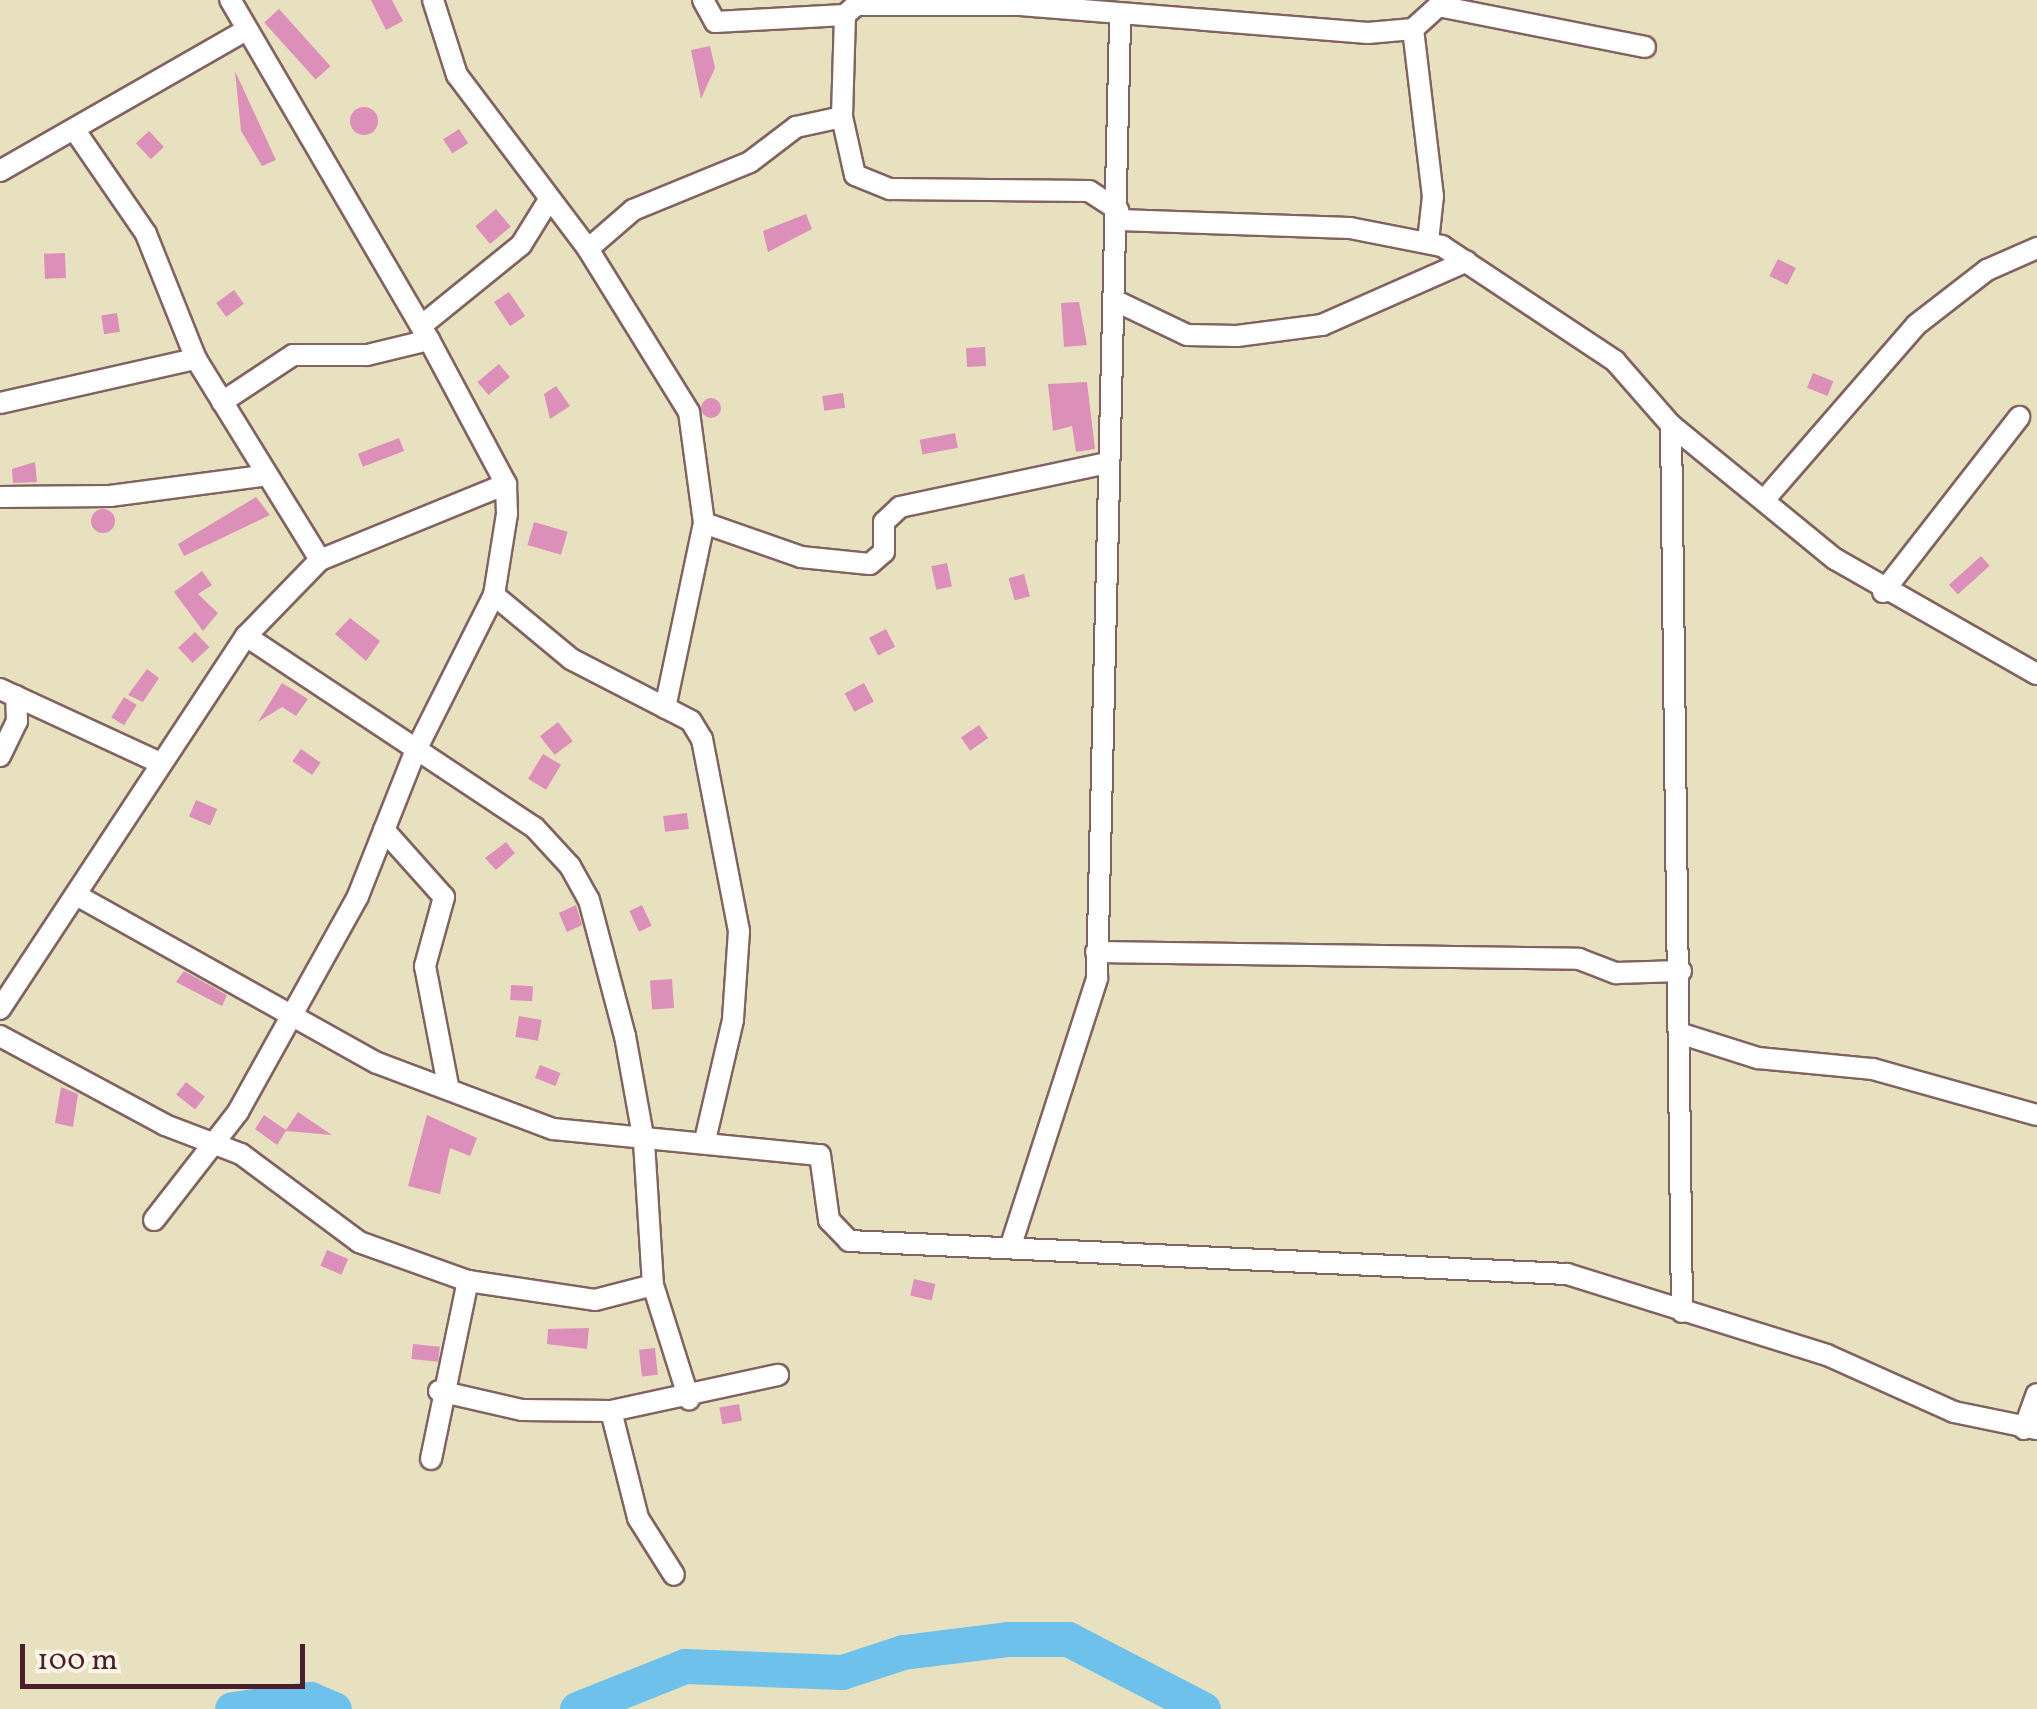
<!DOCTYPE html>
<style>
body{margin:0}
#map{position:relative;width:2037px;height:1709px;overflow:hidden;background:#e8e1bf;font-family:Vollkorn,serif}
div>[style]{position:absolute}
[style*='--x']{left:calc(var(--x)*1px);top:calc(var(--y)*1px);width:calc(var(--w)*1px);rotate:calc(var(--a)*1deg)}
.river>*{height:35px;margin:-17.5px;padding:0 17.5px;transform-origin:17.5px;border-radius:17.5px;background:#6dc1ea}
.building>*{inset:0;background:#dc90b9;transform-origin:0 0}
.round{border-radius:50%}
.roads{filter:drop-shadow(2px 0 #81635f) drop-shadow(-2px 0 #81635f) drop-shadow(0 2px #81635f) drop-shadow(0 -2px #81635f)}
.street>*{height:20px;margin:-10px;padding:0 10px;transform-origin:10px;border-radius:10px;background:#fff}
span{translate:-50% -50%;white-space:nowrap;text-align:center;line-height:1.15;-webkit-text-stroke:8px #fcf5e5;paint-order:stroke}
.scale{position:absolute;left:20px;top:1644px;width:285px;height:45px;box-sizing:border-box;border:5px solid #4a1f2b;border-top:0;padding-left:12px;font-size:30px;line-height:35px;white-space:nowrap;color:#4a1f2b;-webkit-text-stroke:8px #fcf5e5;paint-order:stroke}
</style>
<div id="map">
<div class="river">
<i style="--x:232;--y:1709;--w:79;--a:-7.3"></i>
<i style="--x:310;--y:1699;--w:26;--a:23"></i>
<i style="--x:577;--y:1709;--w:116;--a:-21.7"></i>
<i style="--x:685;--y:1666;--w:157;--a:2.2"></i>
<i style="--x:842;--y:1672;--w:64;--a:-18.2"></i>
<i style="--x:903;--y:1652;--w:105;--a:-7.1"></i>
<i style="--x:1007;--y:1639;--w:61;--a:0"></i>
<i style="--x:1068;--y:1639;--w:152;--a:27.4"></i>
</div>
<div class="building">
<i style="clip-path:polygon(371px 0,392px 0,403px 21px,386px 30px)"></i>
<i style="left:279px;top:9px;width:77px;height:20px;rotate:48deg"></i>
<i style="clip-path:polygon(710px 46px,715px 68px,701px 99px,691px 50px)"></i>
<i style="clip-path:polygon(235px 71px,276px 160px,262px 166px,241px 131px)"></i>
<i class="round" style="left:350px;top:107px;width:28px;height:28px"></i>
<i style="left:459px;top:129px;width:17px;height:19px;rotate:57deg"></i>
<i style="left:149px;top:131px;width:22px;height:18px;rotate:47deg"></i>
<i style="left:496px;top:209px;width:23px;height:27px;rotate:50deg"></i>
<i style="clip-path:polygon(806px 214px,812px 229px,768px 252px,763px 231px)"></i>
<i style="left:65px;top:253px;width:25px;height:21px;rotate:88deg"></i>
<i style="left:1778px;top:259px;width:20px;height:19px;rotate:27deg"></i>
<i style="left:234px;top:290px;width:17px;height:22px;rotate:54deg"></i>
<i style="left:509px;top:292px;width:29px;height:18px;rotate:56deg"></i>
<i style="clip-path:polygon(1079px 302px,1087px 345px,1064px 347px,1061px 303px)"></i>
<i style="left:117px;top:313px;width:19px;height:16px;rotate:81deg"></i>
<i style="left:985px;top:347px;width:19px;height:19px;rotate:87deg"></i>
<i style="left:499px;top:364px;width:17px;height:28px;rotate:50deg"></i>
<i style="left:1813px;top:373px;width:22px;height:16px;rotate:22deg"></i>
<i style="clip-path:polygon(1087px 382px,1095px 449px,1076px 452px,1072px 426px,1053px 431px,1048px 384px)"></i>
<i style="clip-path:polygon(556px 386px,570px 406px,550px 419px,544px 394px)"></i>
<i style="left:843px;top:393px;width:15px;height:21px;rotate:82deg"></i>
<i class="round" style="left:701px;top:398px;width:20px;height:20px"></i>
<i style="left:955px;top:433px;width:15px;height:36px;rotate:79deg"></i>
<i style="left:399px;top:438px;width:14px;height:44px;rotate:69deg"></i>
<i style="clip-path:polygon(35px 462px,37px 482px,13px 483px,12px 469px)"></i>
<i style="clip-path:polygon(256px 497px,270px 515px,184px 556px,178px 544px)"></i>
<i class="round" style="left:91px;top:509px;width:24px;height:24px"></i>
<i style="left:534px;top:522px;width:35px;height:24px;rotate:16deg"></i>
<i style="left:1981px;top:556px;width:13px;height:43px;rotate:48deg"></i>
<i style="left:947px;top:563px;width:24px;height:16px;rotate:78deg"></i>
<i style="clip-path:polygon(202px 571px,212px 585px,198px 594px,218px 613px,203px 631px,174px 592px)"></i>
<i style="left:1024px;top:574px;width:23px;height:16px;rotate:75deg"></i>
<i style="clip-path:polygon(350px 618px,380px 641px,366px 661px,335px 634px)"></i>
<i style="left:886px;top:629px;width:20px;height:19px;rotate:63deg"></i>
<i style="left:195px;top:632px;width:21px;height:23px;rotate:47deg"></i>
<i style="clip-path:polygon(147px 669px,159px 678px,143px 702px,128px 695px)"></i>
<i style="clip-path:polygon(282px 683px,308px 699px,296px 716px,282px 707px,258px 722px)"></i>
<i style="left:864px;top:683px;width:21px;height:22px;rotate:62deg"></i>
<i style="left:124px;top:697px;width:15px;height:24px;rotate:32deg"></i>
<i style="left:558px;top:722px;width:24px;height:23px;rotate:52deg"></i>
<i style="left:979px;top:725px;width:16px;height:22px;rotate:55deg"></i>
<i style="left:301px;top:749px;width:24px;height:15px;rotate:35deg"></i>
<i style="left:543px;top:754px;width:21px;height:29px;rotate:31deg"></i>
<i style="left:196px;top:800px;width:23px;height:18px;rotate:23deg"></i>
<i style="left:687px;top:813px;width:16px;height:24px;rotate:83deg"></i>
<i style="clip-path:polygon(506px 842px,515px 853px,496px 870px,485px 858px)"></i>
<i style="clip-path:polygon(576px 905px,582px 925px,567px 932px,559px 913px)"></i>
<i style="left:642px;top:905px;width:23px;height:14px;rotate:65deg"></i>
<i style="clip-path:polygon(184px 971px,227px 995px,222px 1006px,176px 982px)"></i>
<i style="left:672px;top:979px;width:29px;height:22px;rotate:86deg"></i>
<i style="left:511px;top:985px;width:22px;height:15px;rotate:3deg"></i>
<i style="left:519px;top:1016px;width:23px;height:21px;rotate:10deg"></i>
<i style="left:540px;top:1065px;width:22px;height:14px;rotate:21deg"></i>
<i style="left:186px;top:1082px;width:24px;height:16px;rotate:38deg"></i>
<i style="clip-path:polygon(61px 1087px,78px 1094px,73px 1127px,55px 1123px)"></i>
<i style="clip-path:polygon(298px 1112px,332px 1135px,286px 1131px,277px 1145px,255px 1129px,264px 1115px,286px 1130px)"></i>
<i style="clip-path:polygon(427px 1115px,477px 1138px,470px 1156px,450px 1148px,440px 1194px,408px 1186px)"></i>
<i style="left:327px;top:1250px;width:23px;height:17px;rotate:23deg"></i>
<i style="left:914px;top:1279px;width:22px;height:17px;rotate:13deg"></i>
<i style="clip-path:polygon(589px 1328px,587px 1349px,547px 1344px,548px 1329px)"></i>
<i style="left:413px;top:1344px;width:27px;height:15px;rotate:6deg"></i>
<i style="left:655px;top:1348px;width:27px;height:16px;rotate:84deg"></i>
<i style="left:739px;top:1404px;width:17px;height:20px;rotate:80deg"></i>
</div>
<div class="roads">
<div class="street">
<i style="--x:433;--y:0;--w:79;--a:72.3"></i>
<i style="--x:457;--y:75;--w:218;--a:53"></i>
<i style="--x:588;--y:249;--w:192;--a:58.2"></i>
<i style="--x:689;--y:412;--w:112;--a:82.3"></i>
<i style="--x:704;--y:523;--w:189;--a:101.9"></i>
<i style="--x:703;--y:0;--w:25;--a:61"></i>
<i style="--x:715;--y:22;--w:130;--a:-3.1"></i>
<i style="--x:845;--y:15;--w:15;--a:-42"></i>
<i style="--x:856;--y:5;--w:164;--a:0"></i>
<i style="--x:1020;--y:5;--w:349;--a:4.6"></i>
<i style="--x:1368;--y:33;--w:45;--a:-5.1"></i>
<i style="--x:1413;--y:29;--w:43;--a:-42.2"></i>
<i style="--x:1438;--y:6;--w:211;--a:11.2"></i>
<i style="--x:845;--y:15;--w:102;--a:91.7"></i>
<i style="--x:842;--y:117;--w:59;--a:77.4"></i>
<i style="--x:855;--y:175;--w:38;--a:22"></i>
<i style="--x:890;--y:189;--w:199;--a:0.6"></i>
<i style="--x:1089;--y:191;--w:35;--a:33"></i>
<i style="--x:1413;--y:29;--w:168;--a:83.2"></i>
<i style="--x:1433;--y:196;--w:45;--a:96.3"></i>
<i style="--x:76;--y:132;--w:124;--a:55.5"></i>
<i style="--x:146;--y:234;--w:135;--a:68.2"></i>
<i style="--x:196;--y:359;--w:236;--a:58.3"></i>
<i style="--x:0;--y:171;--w:284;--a:-29.8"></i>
<i style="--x:1119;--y:220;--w:231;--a:2"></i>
<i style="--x:1350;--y:228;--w:94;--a:11.1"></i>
<i style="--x:1442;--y:246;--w:208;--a:33.6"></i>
<i style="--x:1615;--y:361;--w:85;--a:48.8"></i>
<i style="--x:1671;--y:425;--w:212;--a:39.3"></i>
<i style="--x:1835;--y:559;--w:232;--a:29.7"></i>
<i style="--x:588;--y:249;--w:60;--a:-40.9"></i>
<i style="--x:633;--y:210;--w:126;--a:-22.3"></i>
<i style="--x:750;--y:162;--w:58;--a:-37.3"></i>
<i style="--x:796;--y:127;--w:47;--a:-12.3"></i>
<i style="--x:1118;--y:302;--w:76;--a:25.6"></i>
<i style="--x:1187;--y:335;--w:50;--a:1.1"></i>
<i style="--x:1237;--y:336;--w:86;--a:-7.4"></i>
<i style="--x:1322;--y:325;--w:158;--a:-23.8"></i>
<i style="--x:421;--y:326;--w:129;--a:-39"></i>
<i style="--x:521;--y:245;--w:49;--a:-58.2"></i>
<i style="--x:222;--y:402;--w:85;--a:-33.5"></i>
<i style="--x:293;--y:355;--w:74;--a:0"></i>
<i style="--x:367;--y:355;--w:64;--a:-13.6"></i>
<i style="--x:0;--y:403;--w:201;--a:-12.7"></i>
<i style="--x:1671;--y:425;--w:887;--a:89.29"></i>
<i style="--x:0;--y:497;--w:110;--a:-0.5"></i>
<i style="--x:110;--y:496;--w:152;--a:-7.5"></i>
<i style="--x:1765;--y:499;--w:230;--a:-49"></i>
<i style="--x:1916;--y:325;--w:90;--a:-37.8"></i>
<i style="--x:1987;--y:270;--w:55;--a:-23.7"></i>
<i style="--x:704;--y:523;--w:103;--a:19.3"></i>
<i style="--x:801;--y:557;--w:69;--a:5.8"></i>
<i style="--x:870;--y:564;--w:18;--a:-41"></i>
<i style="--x:884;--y:552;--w:30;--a:-90"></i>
<i style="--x:884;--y:522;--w:22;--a:-43"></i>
<i style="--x:900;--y:507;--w:212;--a:-12"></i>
<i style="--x:1883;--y:592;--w:222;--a:-52.1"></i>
<i style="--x:494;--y:595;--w:100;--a:39.7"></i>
<i style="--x:571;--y:659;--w:135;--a:27.3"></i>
<i style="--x:691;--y:721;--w:21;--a:59"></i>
<i style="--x:702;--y:739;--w:196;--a:79.1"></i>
<i style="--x:739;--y:931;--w:89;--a:93.9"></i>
<i style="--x:733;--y:1020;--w:123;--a:103.1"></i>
<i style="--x:246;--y:636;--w:346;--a:33.6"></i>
<i style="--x:534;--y:827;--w:53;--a:47.3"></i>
<i style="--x:570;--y:866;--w:39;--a:61"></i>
<i style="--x:589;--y:900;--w:141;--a:75.2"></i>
<i style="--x:625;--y:1036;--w:108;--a:79.8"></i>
<i style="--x:644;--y:1142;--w:143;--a:86.4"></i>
<i style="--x:653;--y:1285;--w:120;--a:72.5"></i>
<i style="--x:0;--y:689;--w:172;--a:24.8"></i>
<i style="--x:0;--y:756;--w:39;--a:-64"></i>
<i style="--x:17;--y:721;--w:25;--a:-92"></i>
<i style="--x:384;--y:830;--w:90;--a:48.2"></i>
<i style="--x:444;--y:897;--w:72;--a:105.4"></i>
<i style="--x:425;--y:966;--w:121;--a:79.1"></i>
<i style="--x:78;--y:896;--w:342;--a:29.2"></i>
<i style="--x:377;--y:1063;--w:188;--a:20.6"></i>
<i style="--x:553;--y:1129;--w:268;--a:5.6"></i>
<i style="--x:820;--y:1155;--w:66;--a:82.1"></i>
<i style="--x:829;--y:1220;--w:29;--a:46"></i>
<i style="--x:849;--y:1241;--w:719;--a:2.63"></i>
<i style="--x:1567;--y:1274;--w:272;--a:17.3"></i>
<i style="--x:1827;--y:1355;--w:139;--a:24.2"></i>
<i style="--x:1954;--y:1412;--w:85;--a:11.6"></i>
<i style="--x:1096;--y:952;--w:483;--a:0.8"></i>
<i style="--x:1579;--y:959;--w:40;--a:21"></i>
<i style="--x:1616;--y:973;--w:65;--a:-1.8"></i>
<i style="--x:0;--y:1009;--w:447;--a:-56.6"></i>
<i style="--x:246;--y:636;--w:106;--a:-45.8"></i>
<i style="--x:320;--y:560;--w:201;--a:-22.2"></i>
<i style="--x:1679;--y:1033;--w:83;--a:17.6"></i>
<i style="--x:1758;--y:1058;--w:116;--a:5.5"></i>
<i style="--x:1873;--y:1069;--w:170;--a:15.7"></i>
<i style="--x:0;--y:1036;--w:187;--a:28.3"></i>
<i style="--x:165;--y:1125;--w:81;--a:20.9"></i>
<i style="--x:241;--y:1154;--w:147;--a:36.7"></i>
<i style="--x:359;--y:1242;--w:116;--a:19.7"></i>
<i style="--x:468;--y:1281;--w:128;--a:8.5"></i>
<i style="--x:595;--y:1300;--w:60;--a:-14.5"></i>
<i style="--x:154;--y:1220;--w:137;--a:-52.1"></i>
<i style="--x:238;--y:1112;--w:247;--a:-60.9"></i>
<i style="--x:358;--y:896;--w:155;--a:-68.4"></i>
<i style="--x:415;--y:752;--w:176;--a:-63.3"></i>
<i style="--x:494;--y:595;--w:82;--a:-80.9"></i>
<i style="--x:507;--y:514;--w:30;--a:-92"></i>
<i style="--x:506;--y:484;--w:163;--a:-118.1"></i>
<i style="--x:429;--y:340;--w:394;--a:-120.3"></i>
<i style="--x:1011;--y:1245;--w:281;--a:-72.1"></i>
<i style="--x:1097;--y:978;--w:958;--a:-88.62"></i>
<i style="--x:439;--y:1391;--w:85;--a:12.9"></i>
<i style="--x:522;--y:1410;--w:89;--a:0.6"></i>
<i style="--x:611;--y:1411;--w:171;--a:-12.2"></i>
<i style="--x:611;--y:1411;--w:110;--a:75.8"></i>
<i style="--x:638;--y:1518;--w:67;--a:57.7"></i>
<i style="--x:2024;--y:1429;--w:37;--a:-70"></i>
<i style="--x:431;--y:1459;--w:182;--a:-78.3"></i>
</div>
</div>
<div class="scale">100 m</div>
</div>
